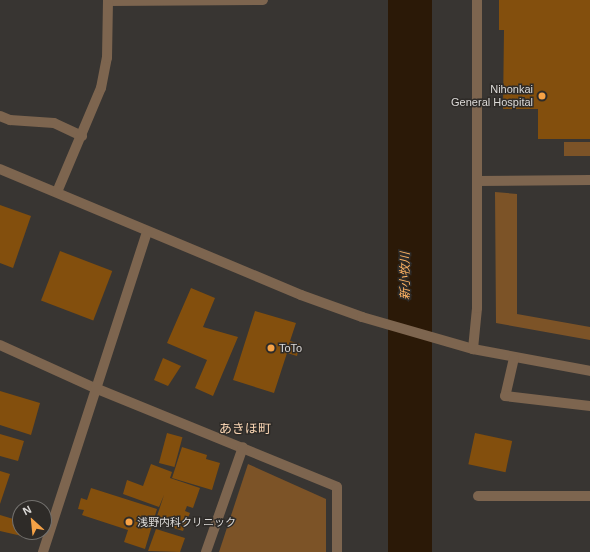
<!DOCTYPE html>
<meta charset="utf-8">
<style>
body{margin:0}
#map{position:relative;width:590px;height:552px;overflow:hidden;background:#383532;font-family:Arial,"Noto Sans JP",sans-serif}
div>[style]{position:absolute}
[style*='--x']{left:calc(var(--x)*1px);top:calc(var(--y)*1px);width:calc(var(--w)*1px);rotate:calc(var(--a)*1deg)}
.green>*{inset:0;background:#7c5327;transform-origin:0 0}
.water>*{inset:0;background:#2b1907;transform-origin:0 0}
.building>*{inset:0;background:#834f0d;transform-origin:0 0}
.minor>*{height:10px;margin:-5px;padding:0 5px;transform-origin:5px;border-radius:5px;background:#7d654f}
.dots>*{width:11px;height:11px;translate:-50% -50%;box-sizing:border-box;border:2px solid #2e2b28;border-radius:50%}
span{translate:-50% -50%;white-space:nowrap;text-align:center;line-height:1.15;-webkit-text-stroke:3px #2e2b28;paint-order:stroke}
.poi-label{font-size:11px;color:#dbd9d7}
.right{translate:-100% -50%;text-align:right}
.left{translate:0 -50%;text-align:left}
.water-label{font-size:12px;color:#feb262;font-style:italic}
.quarter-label{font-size:13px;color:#f9d5b3}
.north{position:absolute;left:12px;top:500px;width:40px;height:40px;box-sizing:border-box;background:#2e2b28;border:1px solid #73716e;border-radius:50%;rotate:333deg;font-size:11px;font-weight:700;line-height:16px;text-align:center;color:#dbd9d7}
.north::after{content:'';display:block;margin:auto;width:14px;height:18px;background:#f6a246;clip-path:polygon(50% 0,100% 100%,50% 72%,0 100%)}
</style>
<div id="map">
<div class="green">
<i style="left:564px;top:142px;width:26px;height:14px"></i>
<i style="clip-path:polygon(495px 192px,517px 194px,517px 314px,590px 327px,590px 340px,496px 323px)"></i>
<i style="clip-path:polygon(248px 464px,326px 499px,326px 552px,219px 552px)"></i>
</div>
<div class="water">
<i style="left:388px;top:0;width:44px;height:552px"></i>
</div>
<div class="building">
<i style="clip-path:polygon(499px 0,590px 0,590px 139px,538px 139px,538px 109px,503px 109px,504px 30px,499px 30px)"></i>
<i style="clip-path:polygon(0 205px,31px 216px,13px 268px,0 263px)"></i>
<i style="left:60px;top:251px;width:56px;height:53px;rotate:21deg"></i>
<i style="clip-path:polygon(191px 288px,215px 298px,203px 327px,238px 337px,213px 396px,195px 388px,207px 360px,167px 343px)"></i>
<i style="clip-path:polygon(255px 311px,296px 323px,290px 341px,300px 344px,297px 356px,287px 353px,274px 393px,233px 380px)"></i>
<i style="clip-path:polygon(163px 358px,181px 366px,168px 386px,154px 380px)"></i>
<i style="clip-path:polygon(0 391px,40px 403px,31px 435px,0 425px)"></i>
<i style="left:167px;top:433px;width:16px;height:31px;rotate:15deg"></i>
<i style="left:475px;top:433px;width:38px;height:32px;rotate:12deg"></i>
<i style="clip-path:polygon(0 434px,24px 441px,18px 461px,0 456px)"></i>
<i style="clip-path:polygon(182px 447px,207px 455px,206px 459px,220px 463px,212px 490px,172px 478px)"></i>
<i style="clip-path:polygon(151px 464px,172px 472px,170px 478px,200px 488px,193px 508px,187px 506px,185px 511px,190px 513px,183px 531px,155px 522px,164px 495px,159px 507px,123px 494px,127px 480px,143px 486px)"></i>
<i style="clip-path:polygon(0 471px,10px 474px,0 504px)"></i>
<i style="clip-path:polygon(91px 488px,157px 509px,145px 549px,124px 542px,128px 530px,82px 515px,84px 510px,78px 509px,81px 498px,87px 500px)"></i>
<i style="clip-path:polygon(0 515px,20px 521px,20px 532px,27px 532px,26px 537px,0 531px)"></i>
<i style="clip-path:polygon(156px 529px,185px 538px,180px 552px,148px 551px)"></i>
</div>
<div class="minor">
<i style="--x:108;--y:1;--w:155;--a:-0.4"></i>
<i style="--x:0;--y:116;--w:11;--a:22"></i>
<i style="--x:10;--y:120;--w:44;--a:3.9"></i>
<i style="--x:54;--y:123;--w:31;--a:25"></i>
<i style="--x:0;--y:169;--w:326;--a:22.7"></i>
<i style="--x:301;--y:295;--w:65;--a:19.8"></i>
<i style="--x:362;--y:317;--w:116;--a:16.1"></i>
<i style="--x:473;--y:349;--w:119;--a:10.6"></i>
<i style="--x:477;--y:181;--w:113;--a:-0.5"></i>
<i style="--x:57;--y:192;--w:113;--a:-67.1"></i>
<i style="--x:101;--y:88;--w:31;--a:-79"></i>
<i style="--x:107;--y:58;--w:58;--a:-89"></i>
<i style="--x:0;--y:345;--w:104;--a:24.4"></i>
<i style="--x:95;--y:388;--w:261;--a:22.2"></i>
<i style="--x:337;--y:487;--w:65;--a:90"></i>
<i style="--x:473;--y:349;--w:41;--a:-84.4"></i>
<i style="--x:477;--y:308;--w:308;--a:-90"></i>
<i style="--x:514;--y:358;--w:39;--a:103"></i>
<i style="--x:505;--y:396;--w:86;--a:6.7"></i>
<i style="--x:478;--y:496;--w:112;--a:0"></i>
<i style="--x:43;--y:552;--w:337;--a:-72"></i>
<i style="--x:206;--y:552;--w:111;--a:-70.6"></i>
</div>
<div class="dots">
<i style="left:542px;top:96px;background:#f6a246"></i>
<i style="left:271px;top:348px;background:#f6a246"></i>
<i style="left:129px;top:522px;background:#f6a246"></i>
</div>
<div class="poi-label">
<span class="right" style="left:533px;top:96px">Nihonkai<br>General Hospital</span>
<span class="left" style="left:279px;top:348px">ToTo</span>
<span class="left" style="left:137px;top:522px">浅野内科クリニック</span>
</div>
<div class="water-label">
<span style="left:406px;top:276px;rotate:-90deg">新小牧川</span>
</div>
<div class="quarter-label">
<span style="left:245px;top:429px">あきほ町</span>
</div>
<div class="north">N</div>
</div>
